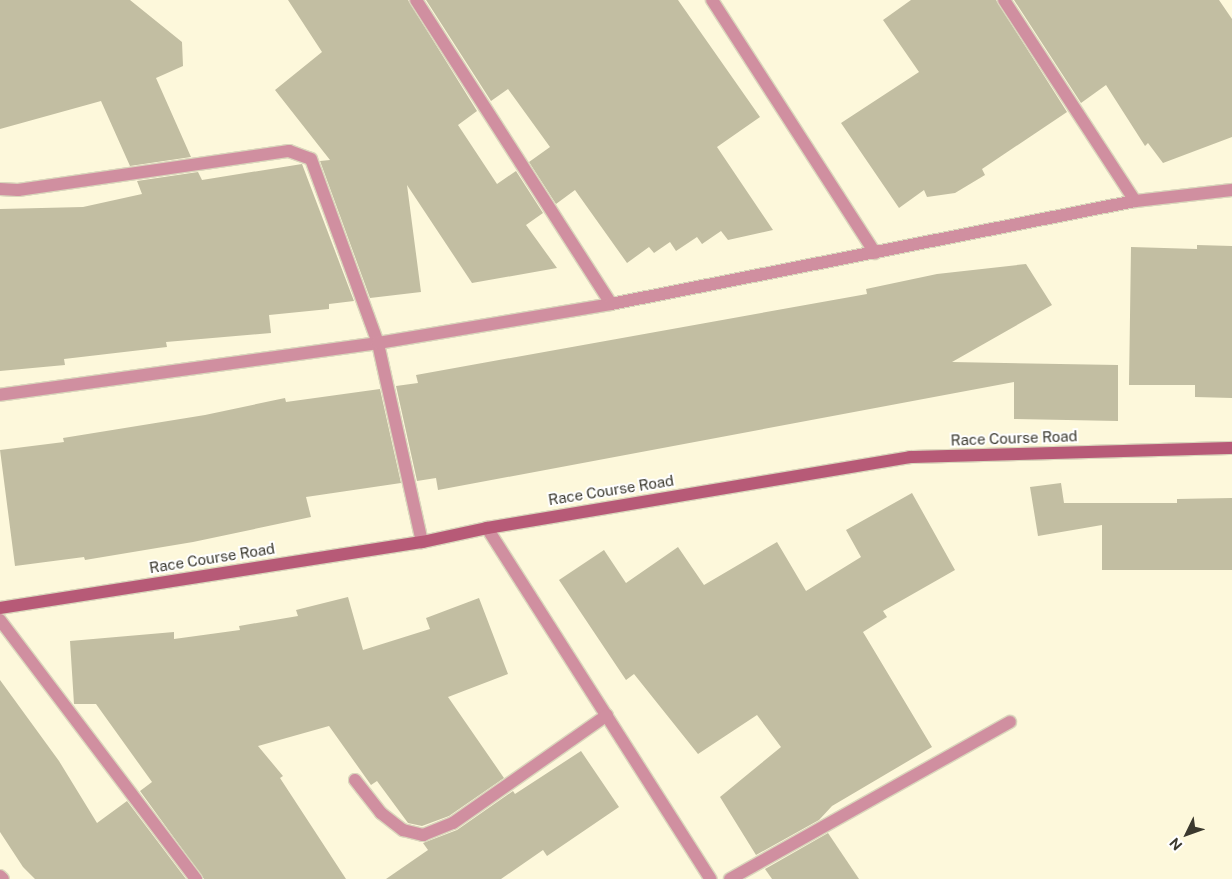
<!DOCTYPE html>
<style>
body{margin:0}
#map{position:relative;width:1232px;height:879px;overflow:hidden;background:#fdf8db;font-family:"Public Sans",sans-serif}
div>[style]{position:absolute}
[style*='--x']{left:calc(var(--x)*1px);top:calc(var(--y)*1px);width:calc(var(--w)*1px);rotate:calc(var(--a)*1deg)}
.building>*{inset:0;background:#c2bea2}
.roads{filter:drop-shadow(1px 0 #dad6bc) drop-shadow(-1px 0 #dad6bc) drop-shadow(0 1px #dad6bc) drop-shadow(0 -1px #dad6bc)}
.street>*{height:12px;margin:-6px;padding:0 6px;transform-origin:6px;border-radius:6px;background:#d08fa0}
.secondary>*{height:12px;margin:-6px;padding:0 6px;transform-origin:6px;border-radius:6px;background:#b75a77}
span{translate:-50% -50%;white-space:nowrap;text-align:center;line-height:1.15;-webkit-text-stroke:4px #fff;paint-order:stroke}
.street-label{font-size:15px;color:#3b392e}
.north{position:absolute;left:1162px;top:809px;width:50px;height:50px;-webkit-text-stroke:4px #fff;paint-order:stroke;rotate:228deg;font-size:14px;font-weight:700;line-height:20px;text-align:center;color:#3b392e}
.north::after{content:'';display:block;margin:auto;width:18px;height:22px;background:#3b392e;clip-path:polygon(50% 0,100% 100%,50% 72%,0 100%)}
</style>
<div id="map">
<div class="building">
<i style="clip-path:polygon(0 0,130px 0,182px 42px,183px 66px,156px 78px,191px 157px,130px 166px,101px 101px,0 129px)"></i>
<i style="clip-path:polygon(288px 0,408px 0,477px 111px,458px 125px,497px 184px,516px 171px,543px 213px,526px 225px,557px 268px,472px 283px,407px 185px,421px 292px,370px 298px,320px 161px,330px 160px,275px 90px,322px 52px)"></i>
<i style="clip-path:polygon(426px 0,678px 0,760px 117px,717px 147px,773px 230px,728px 240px,721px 231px,702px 244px,697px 237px,676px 251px,670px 242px,654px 253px,649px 247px,627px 263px,575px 190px,556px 204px,529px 162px,550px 147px,508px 89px,491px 101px)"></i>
<i style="clip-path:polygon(911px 0,996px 0,1067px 112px,982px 169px,985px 175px,955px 193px,927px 197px,924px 190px,899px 208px,841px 123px,919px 72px,883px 20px)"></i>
<i style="clip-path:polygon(1014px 0,1219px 0,1232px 19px,1232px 137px,1163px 163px,1148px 143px,1145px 146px,1106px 85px,1081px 103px)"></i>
<i style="clip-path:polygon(302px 164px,354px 301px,329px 304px,329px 309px,269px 315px,271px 333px,166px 342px,167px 347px,64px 359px,65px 365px,0 371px,0 209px,83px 207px,142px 194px,137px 181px,198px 172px,202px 180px)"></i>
<i style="clip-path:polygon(1197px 245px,1232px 246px,1232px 398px,1195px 397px,1195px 385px,1129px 385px,1131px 247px,1197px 249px)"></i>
<i style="clip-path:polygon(1026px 264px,1052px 305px,952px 362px,1118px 365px,1118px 421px,1014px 419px,1014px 382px,438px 490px,436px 478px,417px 481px,396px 386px,418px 383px,416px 375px,867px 294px,866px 289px,937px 274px)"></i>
<i style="clip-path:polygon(380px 389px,401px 483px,306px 497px,311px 517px,193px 542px,85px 560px,84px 557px,15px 566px,0 450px,64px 442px,63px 438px,205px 415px,285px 398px,286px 402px)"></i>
<i style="clip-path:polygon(1061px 483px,1064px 503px,1177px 503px,1177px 499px,1232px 498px,1232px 570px,1102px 570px,1102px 525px,1038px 536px,1030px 487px)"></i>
<i style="clip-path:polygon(912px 493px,955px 570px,883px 611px,887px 617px,863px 632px,932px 747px,832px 806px,819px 820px,756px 855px,720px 797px,781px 747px,757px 715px,698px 754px,634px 674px,626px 680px,559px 580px,604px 550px,626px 583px,678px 547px,704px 585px,777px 542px,806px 591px,861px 557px,846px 530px)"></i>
<i style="clip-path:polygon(348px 597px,363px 650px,430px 629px,426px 618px,479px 598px,508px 674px,448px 697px,504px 778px,449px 816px,422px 826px,408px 823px,377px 781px,371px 785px,329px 726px,258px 746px,283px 776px,280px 778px,346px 879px,204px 879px,140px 791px,152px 782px,96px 704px,74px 704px,70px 641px,174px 632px,174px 639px,240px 630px,239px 626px,298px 616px,296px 610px)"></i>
<i style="clip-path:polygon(0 680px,59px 761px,97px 823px,127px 801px,186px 879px,35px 879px,23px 867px,0 832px)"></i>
<i style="clip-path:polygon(581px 751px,619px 807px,547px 856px,543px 850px,501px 879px,386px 879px,428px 850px,423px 843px,457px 830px,513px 791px,515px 794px)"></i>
<i style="clip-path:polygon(828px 833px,859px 879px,772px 879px,765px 869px)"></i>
</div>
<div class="roads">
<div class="street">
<i style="--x:416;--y:0;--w:361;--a:57.3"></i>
<i style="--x:712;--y:0;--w:301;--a:57.2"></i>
<i style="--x:1004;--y:0;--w:240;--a:56.9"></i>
<i style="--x:0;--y:189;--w:18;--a:3"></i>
<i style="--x:18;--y:190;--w:274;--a:-8.2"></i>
<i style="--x:289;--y:151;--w:23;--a:20"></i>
<i style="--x:311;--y:159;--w:196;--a:70"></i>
<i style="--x:378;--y:343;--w:382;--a:172.2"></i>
<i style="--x:487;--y:528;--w:416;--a:57.5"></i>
<i style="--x:422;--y:542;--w:204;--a:-102.5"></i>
<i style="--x:378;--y:343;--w:236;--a:-9.5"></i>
<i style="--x:611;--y:304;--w:534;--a:-11.12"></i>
<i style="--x:1135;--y:201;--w:98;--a:-6.5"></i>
<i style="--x:0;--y:620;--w:325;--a:52.9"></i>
<i style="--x:355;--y:780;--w:42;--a:51.8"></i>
<i style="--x:381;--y:813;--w:28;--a:38"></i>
<i style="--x:403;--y:830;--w:21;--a:14"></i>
<i style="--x:423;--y:835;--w:32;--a:-22"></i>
<i style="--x:453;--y:823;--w:188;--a:-35"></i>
<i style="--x:0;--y:876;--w:4;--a:45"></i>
<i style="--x:730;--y:879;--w:321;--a:-29.3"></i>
</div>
<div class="secondary">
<i style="--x:0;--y:608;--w:427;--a:-8.9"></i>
<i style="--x:422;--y:542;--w:66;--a:-12.2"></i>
<i style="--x:487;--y:528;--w:429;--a:-9.5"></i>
<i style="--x:910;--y:457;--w:322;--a:-1.6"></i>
</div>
</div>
<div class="street-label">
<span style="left:1014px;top:438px;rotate:-2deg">Race Course Road</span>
<span style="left:611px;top:490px;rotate:-9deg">Race Course Road</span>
<span style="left:212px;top:558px;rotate:-9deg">Race Course Road</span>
</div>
<div class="north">N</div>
</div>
